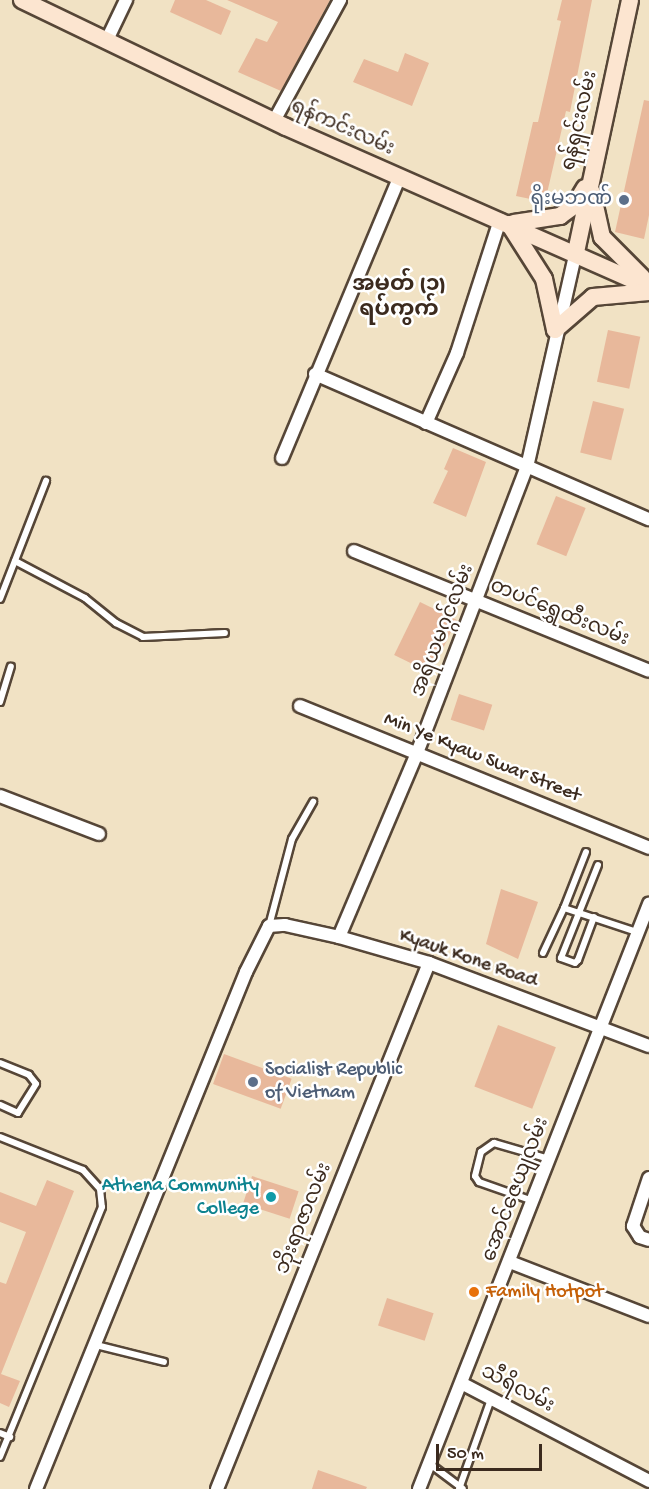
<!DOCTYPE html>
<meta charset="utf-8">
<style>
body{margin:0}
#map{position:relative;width:649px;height:1489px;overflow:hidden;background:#f1e2c4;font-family:"Gochi Hand","Noto Sans Myanmar",sans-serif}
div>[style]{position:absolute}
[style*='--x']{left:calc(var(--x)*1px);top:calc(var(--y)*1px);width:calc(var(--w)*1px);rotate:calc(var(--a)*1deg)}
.building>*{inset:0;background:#e8b89b;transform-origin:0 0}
.roads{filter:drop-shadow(2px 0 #564637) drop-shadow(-2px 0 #564637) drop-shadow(0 2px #564637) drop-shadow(0 -2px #564637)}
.service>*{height:6px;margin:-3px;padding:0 3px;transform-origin:3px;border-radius:3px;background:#fff}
.minor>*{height:12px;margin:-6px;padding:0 6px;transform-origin:6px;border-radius:6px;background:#fff}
.secondary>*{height:16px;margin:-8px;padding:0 8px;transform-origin:8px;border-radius:8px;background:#fce5d0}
.dots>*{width:16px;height:16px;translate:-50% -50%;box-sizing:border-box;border:3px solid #fff;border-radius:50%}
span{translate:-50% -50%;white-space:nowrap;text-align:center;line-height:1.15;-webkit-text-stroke:5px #fff;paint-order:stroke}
.street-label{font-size:20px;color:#3b2a1e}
.service-label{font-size:20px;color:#4e5e75}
.right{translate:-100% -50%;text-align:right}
.left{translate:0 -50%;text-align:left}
.culture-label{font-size:20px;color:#0d838f}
.food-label{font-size:20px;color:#c56008}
.quarter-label{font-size:22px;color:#3b2a1e;font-weight:700}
.scale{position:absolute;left:436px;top:1444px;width:106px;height:27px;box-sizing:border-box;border:3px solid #3b2a1e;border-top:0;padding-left:8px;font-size:18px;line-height:21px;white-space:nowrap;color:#3b2a1e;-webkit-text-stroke:4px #fff;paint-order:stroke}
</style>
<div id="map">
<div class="building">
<i style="clip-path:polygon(175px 0,206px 0,231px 11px,221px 35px,170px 12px)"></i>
<i style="clip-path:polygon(227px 0,330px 0,281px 91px,238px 72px,256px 38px,267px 42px,278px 22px)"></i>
<i style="clip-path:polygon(562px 0,592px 0,570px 112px,566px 111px,545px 202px,516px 196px,533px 122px,538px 122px,561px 21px,557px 20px)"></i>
<i style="clip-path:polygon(405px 53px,429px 63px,412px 106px,353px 82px,364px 59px,398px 72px)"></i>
<i style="clip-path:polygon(644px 100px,649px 101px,649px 215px,644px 239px,615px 232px)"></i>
<i style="left:608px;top:330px;width:33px;height:53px;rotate:12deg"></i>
<i style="left:593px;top:401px;width:32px;height:53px;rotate:14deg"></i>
<i style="clip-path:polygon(453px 448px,486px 462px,466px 517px,433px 503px,448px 471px,444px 469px)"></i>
<i style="left:556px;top:496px;width:32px;height:52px;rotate:22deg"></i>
<i style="left:420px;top:602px;width:41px;height:59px;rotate:26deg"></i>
<i style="left:459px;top:694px;width:35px;height:27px;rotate:18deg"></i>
<i style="clip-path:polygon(501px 889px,538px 902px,518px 959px,486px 944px)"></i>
<i style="left:498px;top:1025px;width:62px;height:66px;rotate:21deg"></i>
<i style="left:224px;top:1054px;width:72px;height:32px;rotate:20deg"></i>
<i style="left:252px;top:1176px;width:49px;height:29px;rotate:18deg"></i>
<i style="clip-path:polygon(47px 1180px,74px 1191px,1px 1374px,20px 1381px,9px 1407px,0 1403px,0 1282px,6px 1284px,26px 1232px,0 1222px,0 1192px,36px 1206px)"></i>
<i style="left:387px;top:1298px;width:49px;height:29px;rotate:18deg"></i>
<i style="clip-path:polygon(318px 1470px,367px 1487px,366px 1489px,312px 1489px)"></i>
</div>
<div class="roads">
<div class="service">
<i style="--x:15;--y:561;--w:79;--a:27.9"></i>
<i style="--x:85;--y:598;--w:40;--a:39"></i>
<i style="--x:116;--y:623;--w:30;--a:27"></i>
<i style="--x:143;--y:637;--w:82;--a:-2.8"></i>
<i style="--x:0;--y:599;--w:127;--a:-68.7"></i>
<i style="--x:0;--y:702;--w:37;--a:-73"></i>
<i style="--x:586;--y:852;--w:60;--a:111.4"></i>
<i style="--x:564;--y:908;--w:77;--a:18.2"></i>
<i style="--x:594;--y:917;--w:46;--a:110.4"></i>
<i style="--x:578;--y:960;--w:4;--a:135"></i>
<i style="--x:575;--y:963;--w:15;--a:-160"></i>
<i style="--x:561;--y:958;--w:100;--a:-68.3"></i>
<i style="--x:269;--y:926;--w:90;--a:-75.2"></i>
<i style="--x:292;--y:839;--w:43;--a:-60.4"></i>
<i style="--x:543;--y:953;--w:50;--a:-65"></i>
<i style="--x:0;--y:1063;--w:31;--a:22"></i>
<i style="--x:29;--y:1075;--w:11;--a:52"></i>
<i style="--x:36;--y:1084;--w:34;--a:122"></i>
<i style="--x:18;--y:1113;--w:20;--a:-156"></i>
<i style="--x:0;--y:1137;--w:89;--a:21.7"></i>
<i style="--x:83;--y:1170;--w:25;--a:48"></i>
<i style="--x:100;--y:1189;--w:18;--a:84"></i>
<i style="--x:102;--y:1207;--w:270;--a:112.2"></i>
<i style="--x:533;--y:1201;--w:57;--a:-160.6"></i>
<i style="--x:479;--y:1182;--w:7;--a:-124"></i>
<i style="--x:475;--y:1176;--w:25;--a:-76"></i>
<i style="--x:481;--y:1152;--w:16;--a:-35"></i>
<i style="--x:494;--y:1143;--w:57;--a:16.2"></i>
<i style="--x:96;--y:1345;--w:70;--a:14"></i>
<i style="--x:0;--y:1433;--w:11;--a:22"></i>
<i style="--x:430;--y:1464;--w:41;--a:37.1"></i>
<i style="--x:459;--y:1489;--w:96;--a:-70.4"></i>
</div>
<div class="minor">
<i style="--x:106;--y:42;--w:47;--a:-64.5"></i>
<i style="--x:274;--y:121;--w:138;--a:-61.4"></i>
<i style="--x:315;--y:374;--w:364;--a:23.5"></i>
<i style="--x:426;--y:423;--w:77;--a:-66.1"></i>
<i style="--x:457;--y:353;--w:140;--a:-72.1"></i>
<i style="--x:282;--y:458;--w:303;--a:-67.3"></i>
<i style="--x:354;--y:551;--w:318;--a:22.1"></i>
<i style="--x:300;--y:706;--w:377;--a:22.1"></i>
<i style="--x:0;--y:796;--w:106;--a:21"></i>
<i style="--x:339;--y:937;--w:200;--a:-67"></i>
<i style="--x:417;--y:753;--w:306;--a:-69"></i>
<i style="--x:527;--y:467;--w:221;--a:-77.2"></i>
<i style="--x:649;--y:1178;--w:51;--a:108.4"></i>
<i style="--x:633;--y:1226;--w:13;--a:58"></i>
<i style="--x:640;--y:1237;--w:9;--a:18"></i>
<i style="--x:510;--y:1262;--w:149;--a:21.2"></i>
<i style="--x:463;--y:1384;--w:210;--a:27.5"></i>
<i style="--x:36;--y:1489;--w:558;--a:-67.89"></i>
<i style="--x:246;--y:972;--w:51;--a:-63.4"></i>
<i style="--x:269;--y:926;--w:16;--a:-4"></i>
<i style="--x:285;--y:925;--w:55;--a:12.5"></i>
<i style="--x:339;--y:937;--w:94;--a:16.1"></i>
<i style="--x:429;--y:963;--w:235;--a:20.7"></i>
<i style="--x:217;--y:1489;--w:567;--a:-68.05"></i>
<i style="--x:419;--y:1489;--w:629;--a:-68.54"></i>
</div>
<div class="secondary">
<i style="--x:22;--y:0;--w:293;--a:25.7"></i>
<i style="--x:286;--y:127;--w:397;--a:23.8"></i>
<i style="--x:592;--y:192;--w:46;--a:77.5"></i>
<i style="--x:602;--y:237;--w:57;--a:45"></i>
<i style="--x:514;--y:223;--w:47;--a:-8.7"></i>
<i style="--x:560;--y:216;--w:17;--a:-36"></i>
<i style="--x:574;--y:206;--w:21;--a:-59"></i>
<i style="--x:509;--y:224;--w:65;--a:57.5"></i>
<i style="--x:544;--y:279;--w:52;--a:77.8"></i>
<i style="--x:576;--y:252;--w:258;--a:-77.9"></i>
<i style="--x:555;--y:330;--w:50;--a:-41"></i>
<i style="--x:593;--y:297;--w:56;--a:-5.1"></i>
</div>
</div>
<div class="dots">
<i style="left:624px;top:200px;background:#5c6f8a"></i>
<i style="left:253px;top:1082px;background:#5c6f8a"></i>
<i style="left:271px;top:1197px;background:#0f9aa8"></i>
<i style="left:474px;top:1292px;background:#e8710a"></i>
</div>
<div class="street-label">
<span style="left:581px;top:121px;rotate:-77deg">ရန်ရှင်းလမ်း</span>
<span style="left:342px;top:129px;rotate:24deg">ရန်ကင်းလမ်း</span>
<span style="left:559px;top:614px;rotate:22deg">တပင်ရွှေထီးလမ်း</span>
<span style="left:444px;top:631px;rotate:-69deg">အရိယမဂ္ဂင်လမ်း</span>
<span style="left:482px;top:758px;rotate:22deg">Min Ye Kyaw Swar Street</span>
<span style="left:468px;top:959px;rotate:19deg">Kyauk Kone Road</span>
<span style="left:517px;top:1190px;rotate:-69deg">အောင်ဇေယျလမ်း</span>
<span style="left:305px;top:1219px;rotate:-68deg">ဘိုးရာဇာလမ်း</span>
<span style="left:517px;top:1390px;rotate:28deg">သီရိလမ်း</span>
</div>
<div class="service-label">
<span class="right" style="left:612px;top:200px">ရိုးမဘဏ်</span>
<span class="left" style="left:265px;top:1082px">Socialist Republic<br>of Vietnam</span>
</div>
<div class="culture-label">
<span class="right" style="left:259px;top:1198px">Athena Community<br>College</span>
</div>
<div class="food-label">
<span class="left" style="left:486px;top:1292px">Family Hotpot</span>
</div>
<div class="quarter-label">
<span style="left:399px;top:299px">အမှတ် (၁)<br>ရပ်ကွက်</span>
</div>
<div class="scale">50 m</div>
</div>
